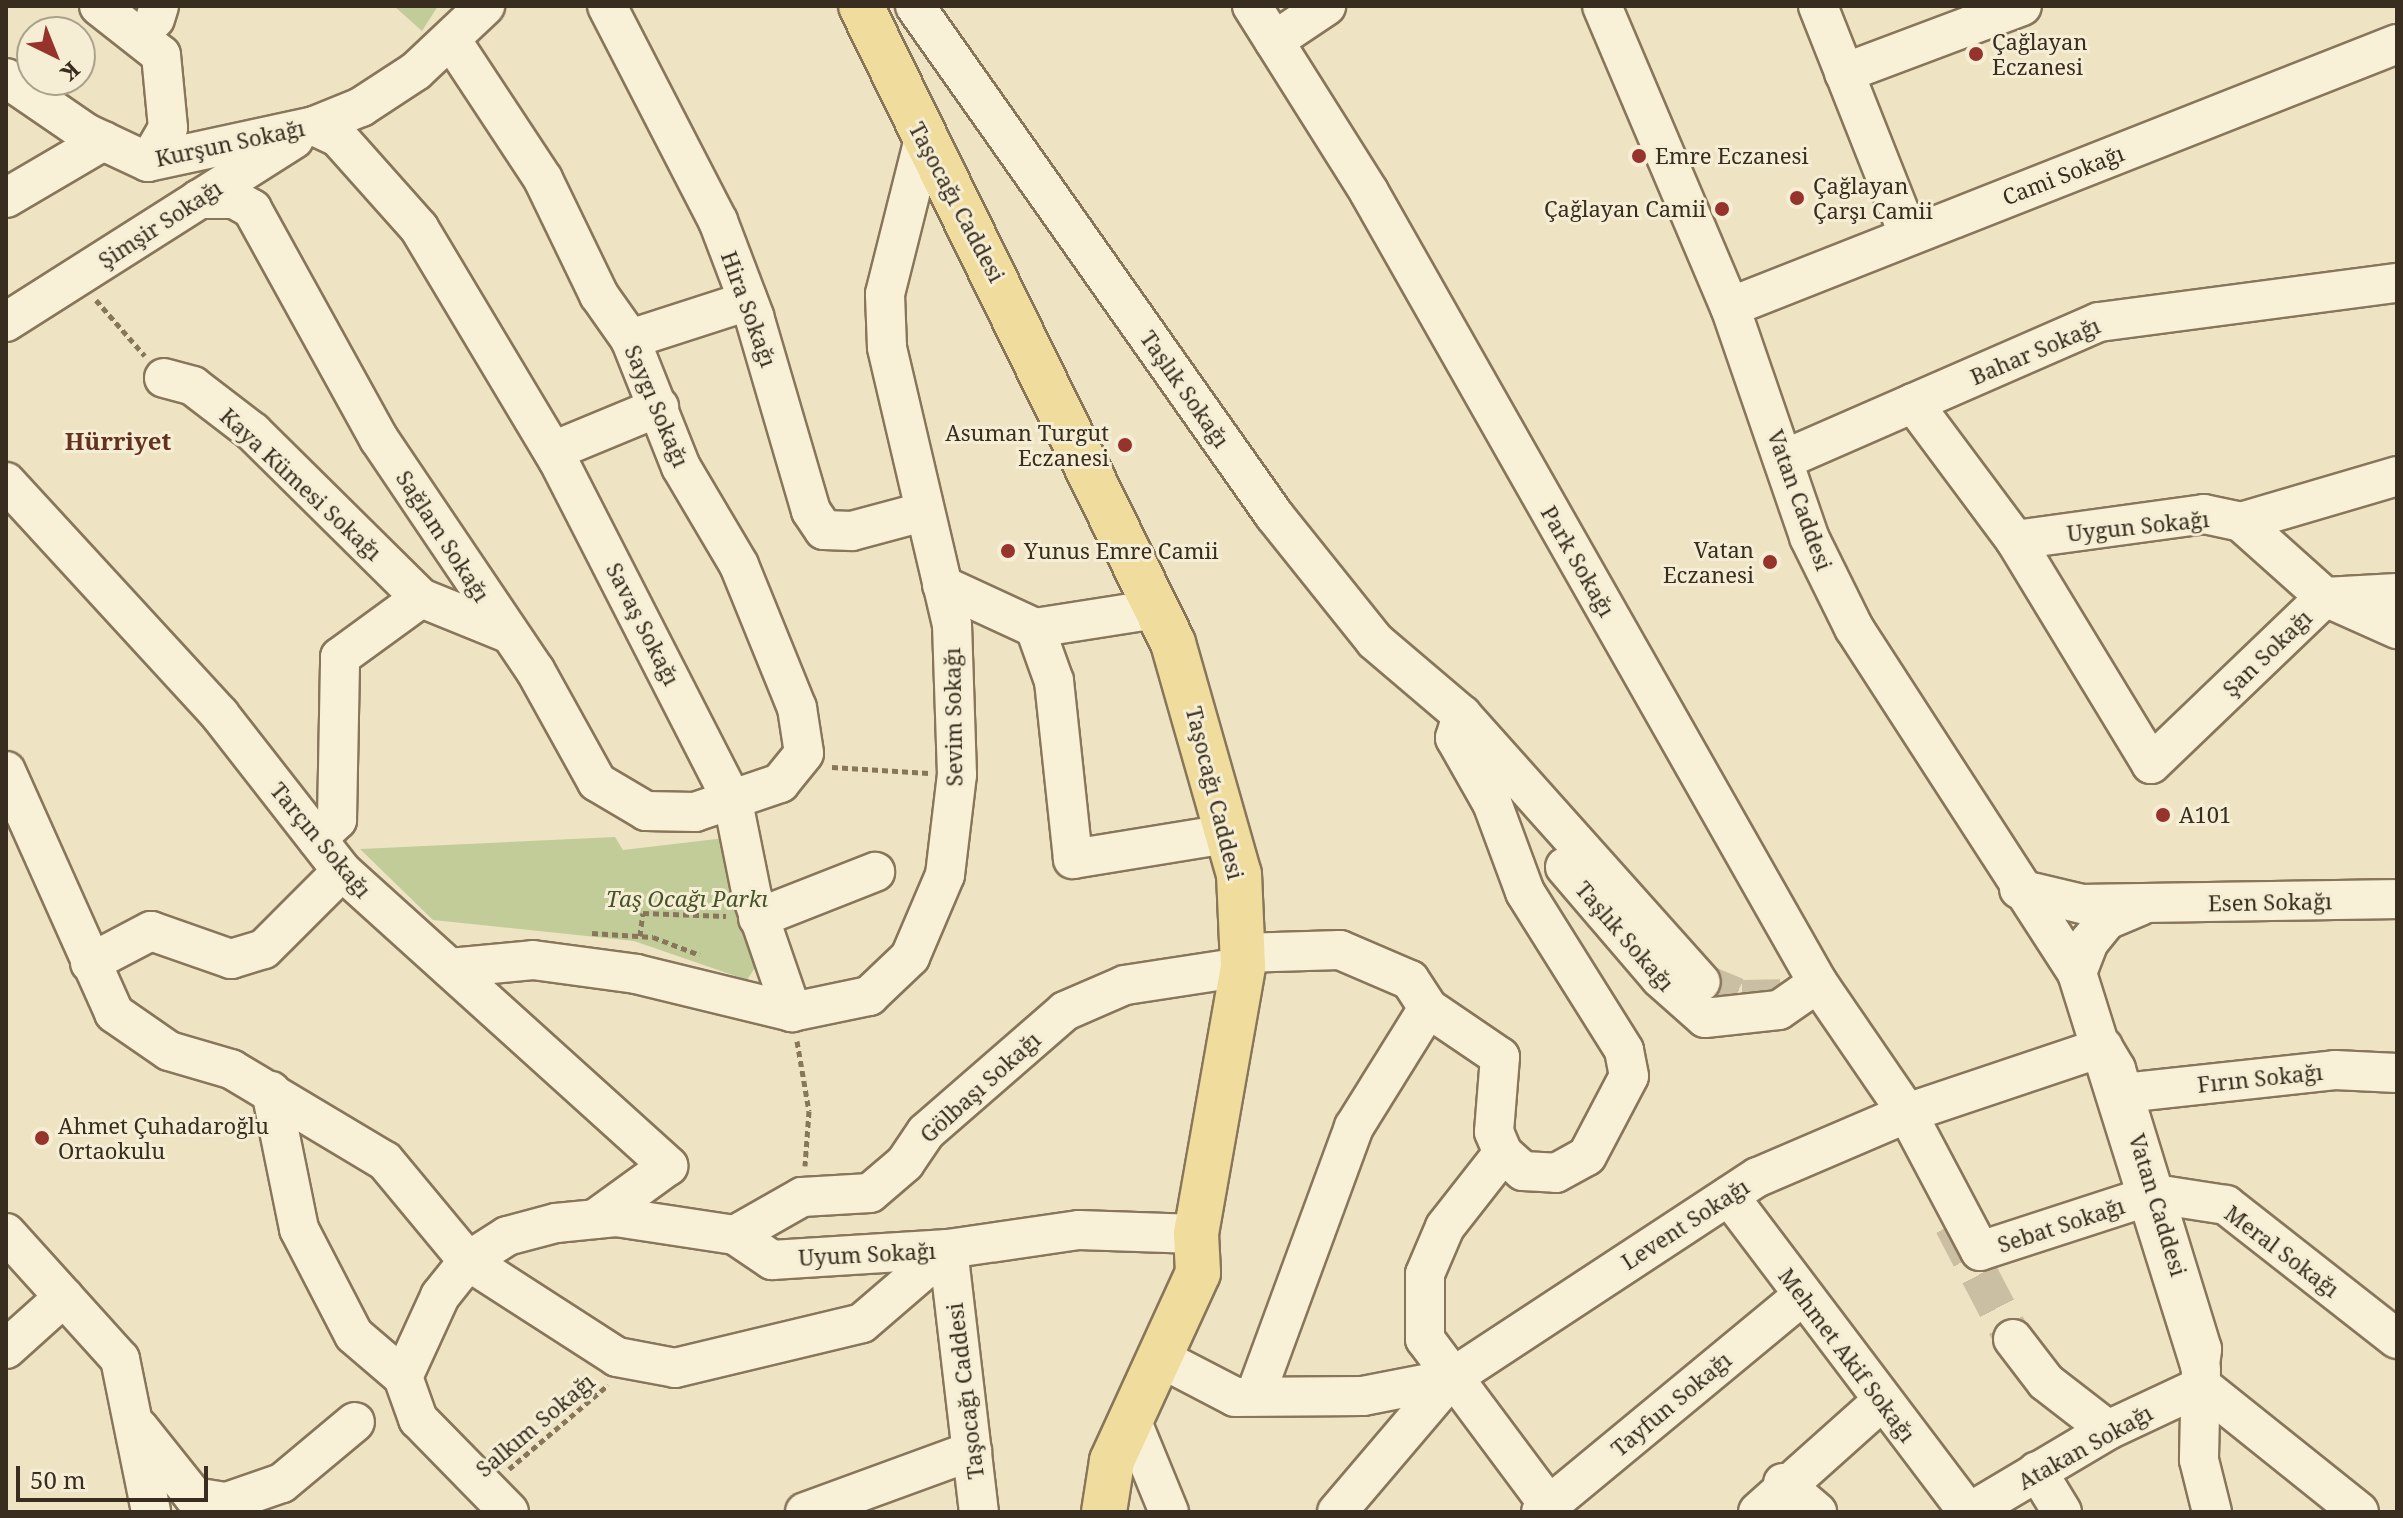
<!DOCTYPE html>
<meta charset="utf-8">
<style>
body{margin:0}
#map{position:relative;width:2403px;height:1518px;overflow:hidden;background:#eee4c4;font-family:"Noto Serif",serif}
div>[style]{position:absolute}
[style*='--x']{left:calc(var(--x)*1px);top:calc(var(--y)*1px);width:calc(var(--w)*1px);rotate:calc(var(--a)*1deg)}
.green>*{inset:0;background:#c2cc98}
.minor-tunnel>*{height:38px;margin-top:-19px;transform-origin:0;background:repeating-linear-gradient(90deg,#cabfa3 0 38px,transparent 0 57px)}
.path>*{height:5px;margin-top:-2.5px;transform-origin:0;background:repeating-linear-gradient(90deg,#88765b 0 6px,transparent 0 10px)}
.roads{filter:drop-shadow(2px 0 #88765b) drop-shadow(-2px 0 #88765b) drop-shadow(0 2px #88765b) drop-shadow(0 -2px #88765b)}
.minor>*{height:38px;margin:-19px;padding:0 19px;transform-origin:19px;border-radius:19px;background:#f8f1d8}
.major>*{height:44px;margin:-22px;padding:0 22px;transform-origin:22px;border-radius:22px;background:#f0dc9d}
.dots>*{width:22px;height:22px;translate:-50% -50%;box-sizing:border-box;border:4px solid #f5eed4;border-radius:50%}
span{translate:-50% -50%;white-space:nowrap;text-align:center;line-height:1.15;-webkit-text-stroke:6px #f5eed4;paint-order:stroke}
.poi-label{font-size:22px;color:#382d1f}
.left{translate:0 -50%;text-align:left}
.right{translate:-100% -50%;text-align:right}
.street-label{font-size:22px;color:#382d1f}
.park-label{font-size:22px;color:#455426;font-style:italic}
.neighbourhood-label{font-size:24px;color:#64321f;font-weight:700}
.frame{position:absolute;inset:0;border:8px solid #382d1f;pointer-events:none}
.north{position:absolute;left:16px;top:16px;width:80px;height:80px;box-sizing:border-box;background:#f5eed4;border:2px solid #a9a18c;border-radius:50%;rotate:137deg;font-size:22px;font-weight:700;line-height:32px;text-align:center;color:#382d1f}
.north::after{content:'';display:block;margin:auto;width:28px;height:36px;background:#96332c;clip-path:polygon(50% 0,100% 100%,50% 72%,0 100%)}
.scale{position:absolute;left:16px;top:1466px;width:192px;height:36px;box-sizing:border-box;border:4px solid #382d1f;border-top:0;padding-left:10px;font-size:24px;line-height:28px;white-space:nowrap;color:#382d1f;-webkit-text-stroke:6px #f5eed4;paint-order:stroke}
</style>
<div id="map">
<div class="green">
<i style="clip-path:polygon(394px 6px,438px 6px,422px 31px)"></i>
<i style="clip-path:polygon(615px 837px,623px 850px,725px 838px,773px 976px,754px 969px,747px 980px,634px 941px,433px 920px,360px 849px)"></i>
</div>
<div class="minor-tunnel">
<i style="--x:1701;--y:982;--w:44;--a:22.5"></i>
<i style="--x:1742;--y:999;--w:39;--a:-1"></i>
<i style="--x:1953;--y:1224;--w:130;--a:62.4"></i>
</div>
<div class="path">
<i style="--x:96;--y:300;--w:74;--a:48.8"></i>
<i style="--x:832;--y:767;--w:97;--a:3.5"></i>
<i style="--x:592;--y:933;--w:61;--a:3.8"></i>
<i style="--x:653;--y:937;--w:50;--a:21"></i>
<i style="--x:640;--y:936;--w:23;--a:-83"></i>
<i style="--x:643;--y:913;--w:83;--a:2.1"></i>
<i style="--x:797;--y:1041;--w:71;--a:80.3"></i>
<i style="--x:809;--y:1111;--w:55;--a:94.2"></i>
<i style="--x:509;--y:1469;--w:130;--a:-40.3"></i>
</div>
<div class="roads">
<div class="minor">
<i style="--x:99;--y:6;--w:79;--a:38.3"></i>
<i style="--x:161;--y:55;--w:73;--a:84.5"></i>
<i style="--x:168;--y:128;--w:39;--a:120"></i>
<i style="--x:607;--y:6;--w:242;--a:62.7"></i>
<i style="--x:718;--y:221;--w:102;--a:69.2"></i>
<i style="--x:754;--y:316;--w:203;--a:73.7"></i>
<i style="--x:811;--y:511;--w:23;--a:56"></i>
<i style="--x:824;--y:530;--w:28;--a:2"></i>
<i style="--x:852;--y:531;--w:73;--a:-15"></i>
<i style="--x:915;--y:6;--w:623;--a:54.8"></i>
<i style="--x:1274;--y:515;--w:161;--a:51.3"></i>
<i style="--x:1375;--y:641;--w:114;--a:40.4"></i>
<i style="--x:1462;--y:715;--w:358;--a:48.2"></i>
<i style="--x:1252;--y:6;--w:220;--a:57.8"></i>
<i style="--x:1369;--y:192;--w:910;--a:60.42"></i>
<i style="--x:1818;--y:983;--w:158;--a:55.6"></i>
<i style="--x:1907;--y:1113;--w:156;--a:62.1"></i>
<i style="--x:1980;--y:1251;--w:184;--a:-18"></i>
<i style="--x:2155;--y:1194;--w:72;--a:8.8"></i>
<i style="--x:2226;--y:1205;--w:217;--a:38.1"></i>
<i style="--x:1602;--y:6;--w:327;--a:67"></i>
<i style="--x:1730;--y:307;--w:243;--a:71"></i>
<i style="--x:1809;--y:537;--w:102;--a:63.7"></i>
<i style="--x:1854;--y:628;--w:411;--a:57.1"></i>
<i style="--x:2077;--y:973;--w:412;--a:72.6"></i>
<i style="--x:2200;--y:1366;--w:17;--a:-83"></i>
<i style="--x:2202;--y:1349;--w:293;--a:-107.1"></i>
<i style="--x:2116;--y:1069;--w:26;--a:-121"></i>
<i style="--x:1818;--y:6;--w:247;--a:68.4"></i>
<i style="--x:155;--y:19;--w:14;--a:-73"></i>
<i style="--x:1274;--y:41;--w:63;--a:-33.9"></i>
<i style="--x:1844;--y:73;--w:190;--a:-20.6"></i>
<i style="--x:6;--y:78;--w:97;--a:34.5"></i>
<i style="--x:86;--y:133;--w:68;--a:25.1"></i>
<i style="--x:148;--y:162;--w:170;--a:-12.2"></i>
<i style="--x:314;--y:126;--w:51;--a:-22"></i>
<i style="--x:361;--y:107;--w:66;--a:-33.2"></i>
<i style="--x:416;--y:71;--w:95;--a:-43.3"></i>
<i style="--x:314;--y:126;--w:26;--a:25"></i>
<i style="--x:338;--y:137;--w:122;--a:48.3"></i>
<i style="--x:419;--y:228;--w:270;--a:59.1"></i>
<i style="--x:558;--y:460;--w:384;--a:62.9"></i>
<i style="--x:733;--y:802;--w:96;--a:78.6"></i>
<i style="--x:752;--y:896;--w:123;--a:71"></i>
<i style="--x:6;--y:198;--w:113;--a:-30.4"></i>
<i style="--x:199;--y:199;--w:35;--a:0"></i>
<i style="--x:234;--y:199;--w:21;--a:29"></i>
<i style="--x:252;--y:209;--w:263;--a:61.1"></i>
<i style="--x:379;--y:439;--w:279;--a:56"></i>
<i style="--x:535;--y:670;--w:128;--a:61"></i>
<i style="--x:597;--y:782;--w:57;--a:30.6"></i>
<i style="--x:646;--y:811;--w:49;--a:1.2"></i>
<i style="--x:695;--y:812;--w:90;--a:-18.8"></i>
<i style="--x:780;--y:783;--w:38;--a:-51"></i>
<i style="--x:804;--y:753;--w:46;--a:-98.8"></i>
<i style="--x:797;--y:708;--w:154;--a:-112.1"></i>
<i style="--x:739;--y:565;--w:114;--a:-120.6"></i>
<i style="--x:681;--y:467;--w:138;--a:-111.7"></i>
<i style="--x:630;--y:339;--w:54;--a:-125.2"></i>
<i style="--x:599;--y:295;--w:129;--a:-115.8"></i>
<i style="--x:543;--y:179;--w:165;--a:-123.4"></i>
<i style="--x:1730;--y:307;--w:717;--a:-21.52"></i>
<i style="--x:6;--y:322;--w:341;--a:-32.4"></i>
<i style="--x:630;--y:339;--w:124;--a:-17.9"></i>
<i style="--x:164;--y:378;--w:30;--a:15"></i>
<i style="--x:193;--y:386;--w:76;--a:37.5"></i>
<i style="--x:253;--y:432;--w:236;--a:44.7"></i>
<i style="--x:1913;--y:403;--w:171;--a:53.3"></i>
<i style="--x:2015;--y:540;--w:262;--a:58.7"></i>
<i style="--x:2151;--y:764;--w:241;--a:-43.8"></i>
<i style="--x:2325;--y:597;--w:79;--a:24"></i>
<i style="--x:553;--y:451;--w:115;--a:-22.5"></i>
<i style="--x:1783;--y:460;--w:345;--a:-23.6"></i>
<i style="--x:2099;--y:322;--w:301;--a:-7.5"></i>
<i style="--x:6;--y:482;--w:316;--a:47.4"></i>
<i style="--x:220;--y:715;--w:198;--a:52"></i>
<i style="--x:342;--y:871;--w:440;--a:42.1"></i>
<i style="--x:668;--y:1166;--w:90;--a:144"></i>
<i style="--x:2241;--y:522;--w:113;--a:41.8"></i>
<i style="--x:2325;--y:597;--w:72;--a:-3.2"></i>
<i style="--x:2015;--y:540;--w:191;--a:-7.8"></i>
<i style="--x:2204;--y:514;--w:38;--a:12"></i>
<i style="--x:2241;--y:522;--w:163;--a:-16.4"></i>
<i style="--x:942;--y:585;--w:102;--a:24.8"></i>
<i style="--x:1035;--y:628;--w:56;--a:70.3"></i>
<i style="--x:1054;--y:681;--w:179;--a:83.9"></i>
<i style="--x:1073;--y:859;--w:155;--a:-9.3"></i>
<i style="--x:1035;--y:628;--w:123;--a:-8.9"></i>
<i style="--x:6;--y:771;--w:265;--a:65.9"></i>
<i style="--x:114;--y:1013;--w:67;--a:34.6"></i>
<i style="--x:169;--y:1051;--w:65;--a:16.2"></i>
<i style="--x:231;--y:1069;--w:179;--a:30.9"></i>
<i style="--x:385;--y:1161;--w:130;--a:50.3"></i>
<i style="--x:468;--y:1261;--w:177;--a:32.8"></i>
<i style="--x:617;--y:1357;--w:59;--a:10.7"></i>
<i style="--x:675;--y:1368;--w:192;--a:-13.5"></i>
<i style="--x:862;--y:1323;--w:113;--a:-40.7"></i>
<i style="--x:317;--y:839;--w:28;--a:-44"></i>
<i style="--x:337;--y:820;--w:163;--a:-88.9"></i>
<i style="--x:340;--y:657;--w:100;--a:-36.1"></i>
<i style="--x:421;--y:598;--w:91;--a:22"></i>
<i style="--x:1565;--y:867;--w:146;--a:49.4"></i>
<i style="--x:1660;--y:978;--w:60;--a:41.6"></i>
<i style="--x:1705;--y:1018;--w:74;--a:-6.2"></i>
<i style="--x:1779;--y:1010;--w:47;--a:-34.7"></i>
<i style="--x:2019;--y:889;--w:65;--a:13.4"></i>
<i style="--x:2082;--y:904;--w:315;--a:-0.9"></i>
<i style="--x:758;--y:918;--w:126;--a:-21.5"></i>
<i style="--x:1242;--y:953;--w:98;--a:-1.8"></i>
<i style="--x:1340;--y:950;--w:76;--a:23.2"></i>
<i style="--x:1410;--y:980;--w:33;--a:57"></i>
<i style="--x:1428;--y:1008;--w:87;--a:34.2"></i>
<i style="--x:1500;--y:1057;--w:75;--a:94.6"></i>
<i style="--x:1494;--y:1132;--w:23;--a:67"></i>
<i style="--x:1503;--y:1153;--w:27;--a:42"></i>
<i style="--x:1523;--y:1171;--w:33;--a:3"></i>
<i style="--x:1556;--y:1173;--w:35;--a:-29"></i>
<i style="--x:1587;--y:1156;--w:90;--a:-62.3"></i>
<i style="--x:1629;--y:1076;--w:26;--a:-101"></i>
<i style="--x:1624;--y:1050;--w:186;--a:-122.1"></i>
<i style="--x:1525;--y:892;--w:95;--a:-110.3"></i>
<i style="--x:1492;--y:803;--w:75;--a:-119.6"></i>
<i style="--x:1455;--y:738;--w:24;--a:-73"></i>
<i style="--x:90;--y:963;--w:69;--a:-27.7"></i>
<i style="--x:151;--y:931;--w:85;--a:19.3"></i>
<i style="--x:231;--y:959;--w:34;--a:-17"></i>
<i style="--x:264;--y:949;--w:110;--a:-45"></i>
<i style="--x:450;--y:968;--w:83;--a:-5.5"></i>
<i style="--x:533;--y:960;--w:104;--a:7.7"></i>
<i style="--x:636;--y:974;--w:161;--a:13.7"></i>
<i style="--x:792;--y:1012;--w:79;--a:-11.7"></i>
<i style="--x:869;--y:996;--w:57;--a:-43.6"></i>
<i style="--x:910;--y:957;--w:89;--a:-66.9"></i>
<i style="--x:945;--y:875;--w:101;--a:-83.2"></i>
<i style="--x:957;--y:775;--w:150;--a:-91.9"></i>
<i style="--x:952;--y:625;--w:285;--a:-103.2"></i>
<i style="--x:887;--y:347;--w:53;--a:-92.2"></i>
<i style="--x:885;--y:294;--w:156;--a:-75.9"></i>
<i style="--x:2077;--y:973;--w:33;--a:-69"></i>
<i style="--x:2089;--y:942;--w:28;--a:-51"></i>
<i style="--x:2107;--y:920;--w:36;--a:-23"></i>
<i style="--x:271;--y:1091;--w:141;--a:78.5"></i>
<i style="--x:299;--y:1229;--w:119;--a:62.6"></i>
<i style="--x:354;--y:1335;--w:65;--a:40.6"></i>
<i style="--x:403;--y:1377;--w:45;--a:70.3"></i>
<i style="--x:418;--y:1419;--w:130;--a:45.6"></i>
<i style="--x:2124;--y:1093;--w:212;--a:-6.2"></i>
<i style="--x:2335;--y:1070;--w:62;--a:2.8"></i>
<i style="--x:1503;--y:1153;--w:94;--a:128.1"></i>
<i style="--x:1445;--y:1227;--w:51;--a:113.1"></i>
<i style="--x:1425;--y:1274;--w:65;--a:90"></i>
<i style="--x:1425;--y:1339;--w:216;--a:53.3"></i>
<i style="--x:1729;--y:1196;--w:396;--a:52.9"></i>
<i style="--x:6;--y:1233;--w:170;--a:47.9"></i>
<i style="--x:120;--y:1359;--w:156;--a:78.5"></i>
<i style="--x:735;--y:1235;--w:77;--a:-29.6"></i>
<i style="--x:802;--y:1197;--w:68;--a:-3.4"></i>
<i style="--x:870;--y:1193;--w:46;--a:-40.6"></i>
<i style="--x:905;--y:1163;--w:37;--a:-56"></i>
<i style="--x:926;--y:1132;--w:184;--a:-41"></i>
<i style="--x:1065;--y:1011;--w:65;--a:-23.4"></i>
<i style="--x:1125;--y:985;--w:119;--a:-8.7"></i>
<i style="--x:948;--y:1249;--w:265;--a:83.3"></i>
<i style="--x:2013;--y:1339;--w:54;--a:52.5"></i>
<i style="--x:2046;--y:1382;--w:78;--a:37.7"></i>
<i style="--x:6;--y:1349;--w:78;--a:-41.9"></i>
<i style="--x:1164;--y:1360;--w:80;--a:27.5"></i>
<i style="--x:1235;--y:1397;--w:128;--a:-0.4"></i>
<i style="--x:1363;--y:1396;--w:89;--a:-11.1"></i>
<i style="--x:2201;--y:1369;--w:91;--a:91.3"></i>
<i style="--x:2199;--y:1460;--w:54;--a:76"></i>
<i style="--x:403;--y:1377;--w:89;--a:-65.4"></i>
<i style="--x:440;--y:1296;--w:45;--a:-51.3"></i>
<i style="--x:468;--y:1261;--w:46;--a:-32.7"></i>
<i style="--x:507;--y:1236;--w:51;--a:-14.9"></i>
<i style="--x:556;--y:1223;--w:60;--a:-5.7"></i>
<i style="--x:616;--y:1217;--w:120;--a:8.6"></i>
<i style="--x:735;--y:1235;--w:45;--a:34"></i>
<i style="--x:772;--y:1260;--w:176;--a:-3.6"></i>
<i style="--x:948;--y:1249;--w:132;--a:-8.3"></i>
<i style="--x:1079;--y:1230;--w:117;--a:2"></i>
<i style="--x:2202;--y:1386;--w:201;--a:38.7"></i>
<i style="--x:1255;--y:1396;--w:287;--a:-69.8"></i>
<i style="--x:1354;--y:1127;--w:140;--a:-58.1"></i>
<i style="--x:1132;--y:1422;--w:97;--a:67.7"></i>
<i style="--x:139;--y:1428;--w:88;--a:51.4"></i>
<i style="--x:194;--y:1497;--w:33;--a:9"></i>
<i style="--x:227;--y:1502;--w:58;--a:-19.1"></i>
<i style="--x:282;--y:1483;--w:95;--a:-39.9"></i>
<i style="--x:2037;--y:1471;--w:48;--a:58.6"></i>
<i style="--x:1783;--y:1483;--w:45;--a:40.5"></i>
<i style="--x:805;--y:1512;--w:178;--a:-20.1"></i>
<i style="--x:1337;--y:1512;--w:175;--a:-49.6"></i>
<i style="--x:1450;--y:1379;--w:368;--a:-33.3"></i>
<i style="--x:1758;--y:1177;--w:162;--a:-23.2"></i>
<i style="--x:1907;--y:1113;--w:207;--a:-18.6"></i>
<i style="--x:1541;--y:1512;--w:339;--a:-39.6"></i>
<i style="--x:1758;--y:1512;--w:164;--a:-41.8"></i>
<i style="--x:1970;--y:1512;--w:161;--a:-30.7"></i>
<i style="--x:2108;--y:1430;--w:104;--a:-25.1"></i>
</div>
<div class="major">
<i style="--x:861;--y:6;--w:709;--a:63.9"></i>
<i style="--x:1173;--y:643;--w:240;--a:74.1"></i>
<i style="--x:1239;--y:874;--w:93;--a:87.5"></i>
<i style="--x:1243;--y:967;--w:271;--a:100"></i>
<i style="--x:1196;--y:1234;--w:39;--a:87"></i>
<i style="--x:1198;--y:1273;--w:207;--a:114.6"></i>
<i style="--x:1112;--y:1461;--w:52;--a:98.9"></i>
</div>
</div>
<div class="dots">
<i style="left:1976px;top:54px;background:#96332c"></i>
<i style="left:1639px;top:156px;background:#96332c"></i>
<i style="left:1797px;top:198px;background:#96332c"></i>
<i style="left:1722px;top:209px;background:#96332c"></i>
<i style="left:1125px;top:445px;background:#96332c"></i>
<i style="left:1008px;top:551px;background:#96332c"></i>
<i style="left:1770px;top:562px;background:#96332c"></i>
<i style="left:2163px;top:815px;background:#96332c"></i>
<i style="left:42px;top:1138px;background:#96332c"></i>
</div>
<div class="poi-label">
<span class="left" style="left:1992px;top:54px">Çağlayan<br>Eczanesi</span>
<span class="left" style="left:1655px;top:156px">Emre Eczanesi</span>
<span class="left" style="left:1813px;top:198px">Çağlayan<br>Çarşı Camii</span>
<span class="right" style="left:1706px;top:209px">Çağlayan Camii</span>
<span class="right" style="left:1109px;top:445px">Asuman Turgut<br>Eczanesi</span>
<span class="right" style="left:1754px;top:562px">Vatan<br>Eczanesi</span>
<span class="left" style="left:1024px;top:551px">Yunus Emre Camii</span>
<span class="left" style="left:2179px;top:815px">A101</span>
<span class="left" style="left:58px;top:1138px">Ahmet Çuhadaroğlu<br>Ortaokulu</span>
</div>
<div class="street-label">
<span style="left:230px;top:143px;rotate:-12deg">Kurşun Sokağı</span>
<span style="left:2063px;top:175px;rotate:-21deg">Cami Sokağı</span>
<span style="left:957px;top:202px;rotate:62deg">Taşocağı Caddesi</span>
<span style="left:160px;top:224px;rotate:-33deg">Şimşir Sokağı</span>
<span style="left:749px;top:309px;rotate:70deg">Hira Sokağı</span>
<span style="left:2035px;top:351px;rotate:-23deg">Bahar Sokağı</span>
<span style="left:1185px;top:389px;rotate:55deg">Taşlık Sokağı</span>
<span style="left:657px;top:406px;rotate:67deg">Saygı Sokağı</span>
<span style="left:301px;top:484px;rotate:43deg">Kaya Kümesi Sokağı</span>
<span style="left:1800px;top:500px;rotate:70deg">Vatan Caddesi</span>
<span style="left:2138px;top:526px;rotate:-6deg">Uygun Sokağı</span>
<span style="left:443px;top:536px;rotate:57deg">Sağlam Sokağı</span>
<span style="left:1578px;top:561px;rotate:60deg">Park Sokağı</span>
<span style="left:643px;top:624px;rotate:63deg">Savaş Sokağı</span>
<span style="left:2267px;top:653px;rotate:-44deg">Şan Sokağı</span>
<span style="left:953px;top:717px;rotate:-91deg">Sevim Sokağı</span>
<span style="left:1215px;top:793px;rotate:76deg">Taşocağı Caddesi</span>
<span style="left:321px;top:840px;rotate:50deg">Tarçın Sokağı</span>
<span style="left:2270px;top:902px;rotate:-1deg">Esen Sokağı</span>
<span style="left:1625px;top:936px;rotate:49deg">Taşlık Sokağı</span>
<span style="left:2260px;top:1078px;rotate:-6deg">Fırın Sokağı</span>
<span style="left:980px;top:1087px;rotate:-42deg">Gölbaşı Sokağı</span>
<span style="left:2158px;top:1205px;rotate:73deg">Vatan Caddesi</span>
<span style="left:1685px;top:1224px;rotate:-33deg">Levent Sokağı</span>
<span style="left:2061px;top:1225px;rotate:-18deg">Sebat Sokağı</span>
<span style="left:2282px;top:1251px;rotate:37deg">Meral Sokağı</span>
<span style="left:867px;top:1254px;rotate:-3deg">Uyum Sokağı</span>
<span style="left:1847px;top:1355px;rotate:53deg">Mehmet Akif Sokağı</span>
<span style="left:965px;top:1391px;rotate:-97deg">Taşocağı Caddesi</span>
<span style="left:1671px;top:1404px;rotate:-40deg">Tayfun Sokağı</span>
<span style="left:535px;top:1425px;rotate:-40deg">Salkım Sokağı</span>
<span style="left:2085px;top:1447px;rotate:-29deg">Atakan Sokağı</span>
</div>
<div class="park-label">
<span style="left:687px;top:899px">Taş Ocağı Parkı</span>
</div>
<div class="neighbourhood-label">
<span style="left:118px;top:441px">Hürriyet</span>
</div>
<div class="frame"></div>
<div class="north">K</div>
<div class="scale">50 m</div>
</div>
